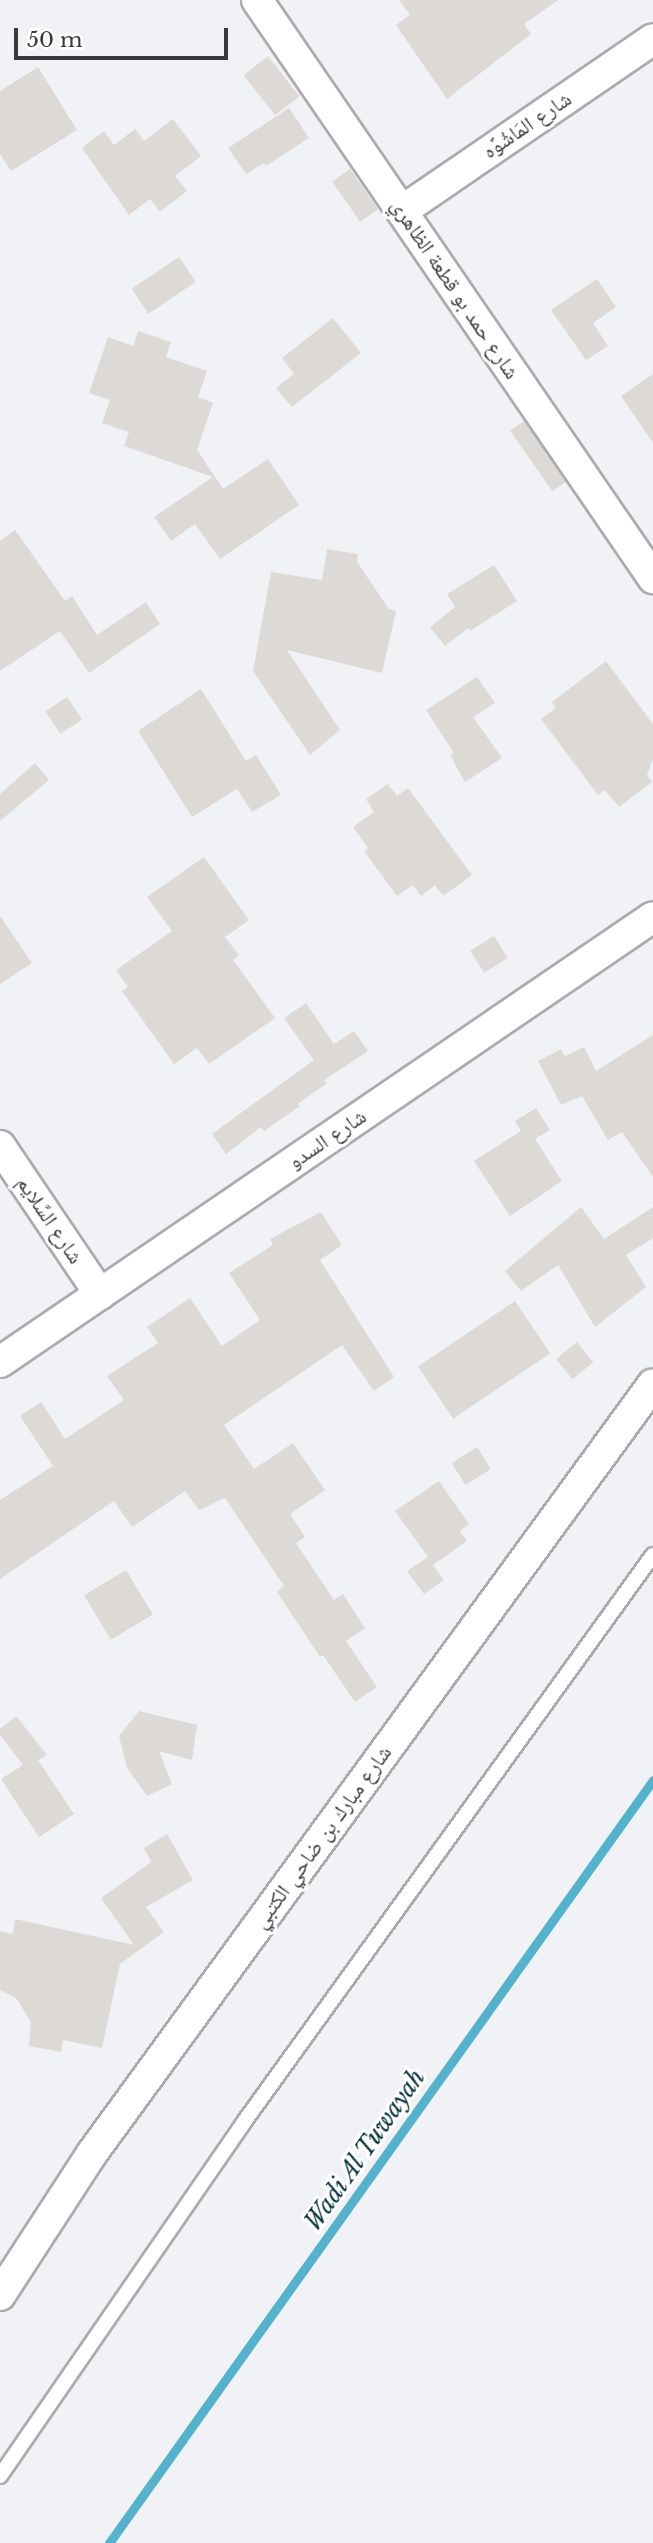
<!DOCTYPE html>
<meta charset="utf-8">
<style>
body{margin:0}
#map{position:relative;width:653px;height:2543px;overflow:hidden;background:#f1f2f5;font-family:"Libre Baskerville","Noto Naskh Arabic",serif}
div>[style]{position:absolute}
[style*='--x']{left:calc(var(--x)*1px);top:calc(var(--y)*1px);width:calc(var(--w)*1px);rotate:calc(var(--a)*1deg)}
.stream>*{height:9px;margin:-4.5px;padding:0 4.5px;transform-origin:4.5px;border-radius:4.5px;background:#54b2cc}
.building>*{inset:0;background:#ddd9d7;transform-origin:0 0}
.roads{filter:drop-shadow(2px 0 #ababaf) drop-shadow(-2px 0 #ababaf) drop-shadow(0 2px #ababaf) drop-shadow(0 -2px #ababaf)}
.lane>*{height:14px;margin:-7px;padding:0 7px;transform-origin:7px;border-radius:7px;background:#fff}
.street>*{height:30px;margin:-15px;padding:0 15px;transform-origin:15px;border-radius:15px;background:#fff}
span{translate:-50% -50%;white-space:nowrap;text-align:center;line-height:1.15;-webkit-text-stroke:6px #fff;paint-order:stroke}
.street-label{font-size:21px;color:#39393b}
.water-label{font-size:23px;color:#03313c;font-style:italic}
.scale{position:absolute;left:14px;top:28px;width:214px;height:32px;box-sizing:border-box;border:4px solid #39393b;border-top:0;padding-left:9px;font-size:21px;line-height:24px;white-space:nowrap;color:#39393b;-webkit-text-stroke:5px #fff;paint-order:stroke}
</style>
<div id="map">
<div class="stream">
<i style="--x:109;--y:2543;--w:937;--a:-54.51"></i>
</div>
<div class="building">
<i style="clip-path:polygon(399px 0,558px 0,524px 24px,531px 34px,447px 99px,396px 25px,410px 15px)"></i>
<i style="left:268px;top:56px;width:51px;height:31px;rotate:52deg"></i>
<i style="clip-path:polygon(38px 67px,77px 130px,11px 171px,0 154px,0 91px)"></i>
<i style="clip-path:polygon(289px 108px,309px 138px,266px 166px,264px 163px,246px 174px,228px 148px)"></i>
<i style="clip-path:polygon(173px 119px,201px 156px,175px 176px,187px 191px,160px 212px,150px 199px,129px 215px,82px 148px,104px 131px,114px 145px,135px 129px,144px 141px)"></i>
<i style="left:350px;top:169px;width:49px;height:22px;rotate:55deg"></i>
<i style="left:179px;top:257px;width:30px;height:57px;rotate:56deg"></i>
<i style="clip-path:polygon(597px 279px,616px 307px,593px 323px,608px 346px,586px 360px,551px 310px)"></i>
<i style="clip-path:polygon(333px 318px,361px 353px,292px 407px,276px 388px,294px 374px,282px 358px)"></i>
<i style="clip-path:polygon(138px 331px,171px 342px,166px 357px,207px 371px,198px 397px,213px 403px,197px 450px,223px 489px,268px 459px,299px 505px,220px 559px,195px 524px,171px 541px,154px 517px,213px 477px,124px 446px,129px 432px,102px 423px,110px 400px,89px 393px,108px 337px,133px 346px)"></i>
<i style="clip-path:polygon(653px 374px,653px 443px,621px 396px)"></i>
<i style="left:524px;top:421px;width:74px;height:17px;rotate:55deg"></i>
<i style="clip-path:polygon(15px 530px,65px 601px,72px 596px,97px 635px,146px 602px,160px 624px,89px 673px,60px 631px,0 671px,0 541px)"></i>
<i style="clip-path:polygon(327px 549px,358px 554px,357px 562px,389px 609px,396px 611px,382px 673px,287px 650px,340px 730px,310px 755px,253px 671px,271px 572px,322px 580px)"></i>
<i style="clip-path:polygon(494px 565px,517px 601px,470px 631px,468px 628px,445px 646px,430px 627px,455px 607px,447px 594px)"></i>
<i style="clip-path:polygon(606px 661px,653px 724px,653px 759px,647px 775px,652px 782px,619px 807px,605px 790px,598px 795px,541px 719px,556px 708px,552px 702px)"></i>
<i style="clip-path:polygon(477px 677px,495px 703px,473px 717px,502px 758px,465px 782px,450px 755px,454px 753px,426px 710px)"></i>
<i style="clip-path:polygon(201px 689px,246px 761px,256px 755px,281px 795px,252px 812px,237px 789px,192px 817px,138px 731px)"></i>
<i style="left:67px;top:697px;width:27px;height:26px;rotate:56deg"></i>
<i style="clip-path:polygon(35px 763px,49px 780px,0 821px,0 794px)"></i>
<i style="clip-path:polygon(388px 784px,397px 796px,408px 788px,472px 875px,443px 896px,435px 885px,421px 896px,413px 885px,397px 896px,364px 851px,368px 848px,353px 827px,374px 812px,366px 799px)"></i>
<i style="clip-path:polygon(204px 857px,249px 920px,225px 937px,239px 955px,233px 960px,275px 1018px,209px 1064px,197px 1048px,174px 1064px,122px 991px,128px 987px,116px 970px,172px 931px,147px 897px)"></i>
<i style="clip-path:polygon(0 916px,32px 963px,0 984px)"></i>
<i style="left:494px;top:936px;width:26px;height:28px;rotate:58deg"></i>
<i style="clip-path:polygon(306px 1003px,334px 1044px,354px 1031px,368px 1051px,324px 1080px,327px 1083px,298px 1104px,300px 1106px,264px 1131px,261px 1127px,226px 1154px,212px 1134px,314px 1060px,284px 1018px)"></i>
<i style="clip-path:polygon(653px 1035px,653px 1177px,622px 1132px,608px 1140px,582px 1096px,561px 1105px,538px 1061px,561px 1049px,565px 1056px,584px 1047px,596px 1071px)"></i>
<i style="clip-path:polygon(536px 1108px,550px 1130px,535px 1139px,562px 1181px,510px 1216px,474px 1161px,521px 1131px,515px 1121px)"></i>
<i style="clip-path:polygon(581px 1207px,604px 1239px,653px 1207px,653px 1238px,626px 1255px,646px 1287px,595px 1327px,558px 1265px,521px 1291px,505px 1271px)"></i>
<i style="clip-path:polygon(321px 1212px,342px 1245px,320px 1260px,394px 1377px,374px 1391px,342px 1345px,224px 1425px,254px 1469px,293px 1443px,325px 1490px,290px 1514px,305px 1537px,296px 1543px,334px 1600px,343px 1594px,365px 1628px,346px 1641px,377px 1687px,355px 1702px,323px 1655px,320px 1657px,277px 1592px,284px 1586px,225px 1498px,199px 1510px,185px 1491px,132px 1527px,114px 1501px,0 1579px,0 1500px,53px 1466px,20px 1416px,41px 1402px,65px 1439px,124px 1400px,107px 1376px,158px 1343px,147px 1327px,190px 1298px,222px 1346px,260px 1320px,229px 1273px,273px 1245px,270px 1239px)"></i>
<i style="left:515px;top:1301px;width:63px;height:117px;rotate:56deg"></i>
<i style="left:577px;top:1342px;width:26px;height:27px;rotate:51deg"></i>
<i style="left:477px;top:1447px;width:26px;height:30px;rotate:58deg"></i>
<i style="clip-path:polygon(439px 1481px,469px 1524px,460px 1531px,467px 1541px,433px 1565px,444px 1580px,424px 1594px,407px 1571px,428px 1557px,395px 1511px)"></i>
<i style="left:126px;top:1570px;width:52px;height:49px;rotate:59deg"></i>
<i style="clip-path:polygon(139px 1711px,197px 1725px,192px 1760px,159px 1751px,172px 1784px,147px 1796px,127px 1768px,119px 1736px)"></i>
<i style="clip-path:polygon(16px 1716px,47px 1755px,38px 1760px,74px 1814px,39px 1837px,1px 1779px,23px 1765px,0 1735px,0 1729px)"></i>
<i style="clip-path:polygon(167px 1834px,193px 1880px,146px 1907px,164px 1932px,120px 1964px,102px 2048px,63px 2040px,61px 2052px,29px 2046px,31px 2022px,16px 1998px,0 1990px,0 1931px,13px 1934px,15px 1919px,134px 1945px,101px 1898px,151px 1862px,144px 1848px)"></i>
</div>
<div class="roads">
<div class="lane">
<i style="--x:0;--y:2476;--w:430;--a:-55.4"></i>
<i style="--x:244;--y:2122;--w:699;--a:-54.2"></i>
</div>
<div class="street">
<i style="--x:257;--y:0;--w:701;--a:55.58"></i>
<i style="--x:402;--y:211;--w:304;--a:-34.4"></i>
<i style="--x:0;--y:1146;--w:179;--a:56"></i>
<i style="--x:0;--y:1362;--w:790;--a:-34.27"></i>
<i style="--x:0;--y:2295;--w:171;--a:-57"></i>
<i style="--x:93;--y:2152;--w:950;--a:-53.9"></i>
</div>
</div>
<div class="street-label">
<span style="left:527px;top:125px;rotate:-34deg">شارع المَاشُوَّه</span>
<span style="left:455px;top:289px;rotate:56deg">شارع حمد بو قطعة الظاهري</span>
<span style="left:327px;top:1139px;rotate:-34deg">شارع السدو</span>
<span style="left:50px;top:1220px;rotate:56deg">شارع السَّلايم</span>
<span style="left:322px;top:1837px;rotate:-54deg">شارع مبارك بن ضاحي الكتبي</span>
</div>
<div class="water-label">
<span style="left:365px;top:2150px;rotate:-55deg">Wadi Al Tuwayah</span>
</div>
<div class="scale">50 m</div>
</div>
